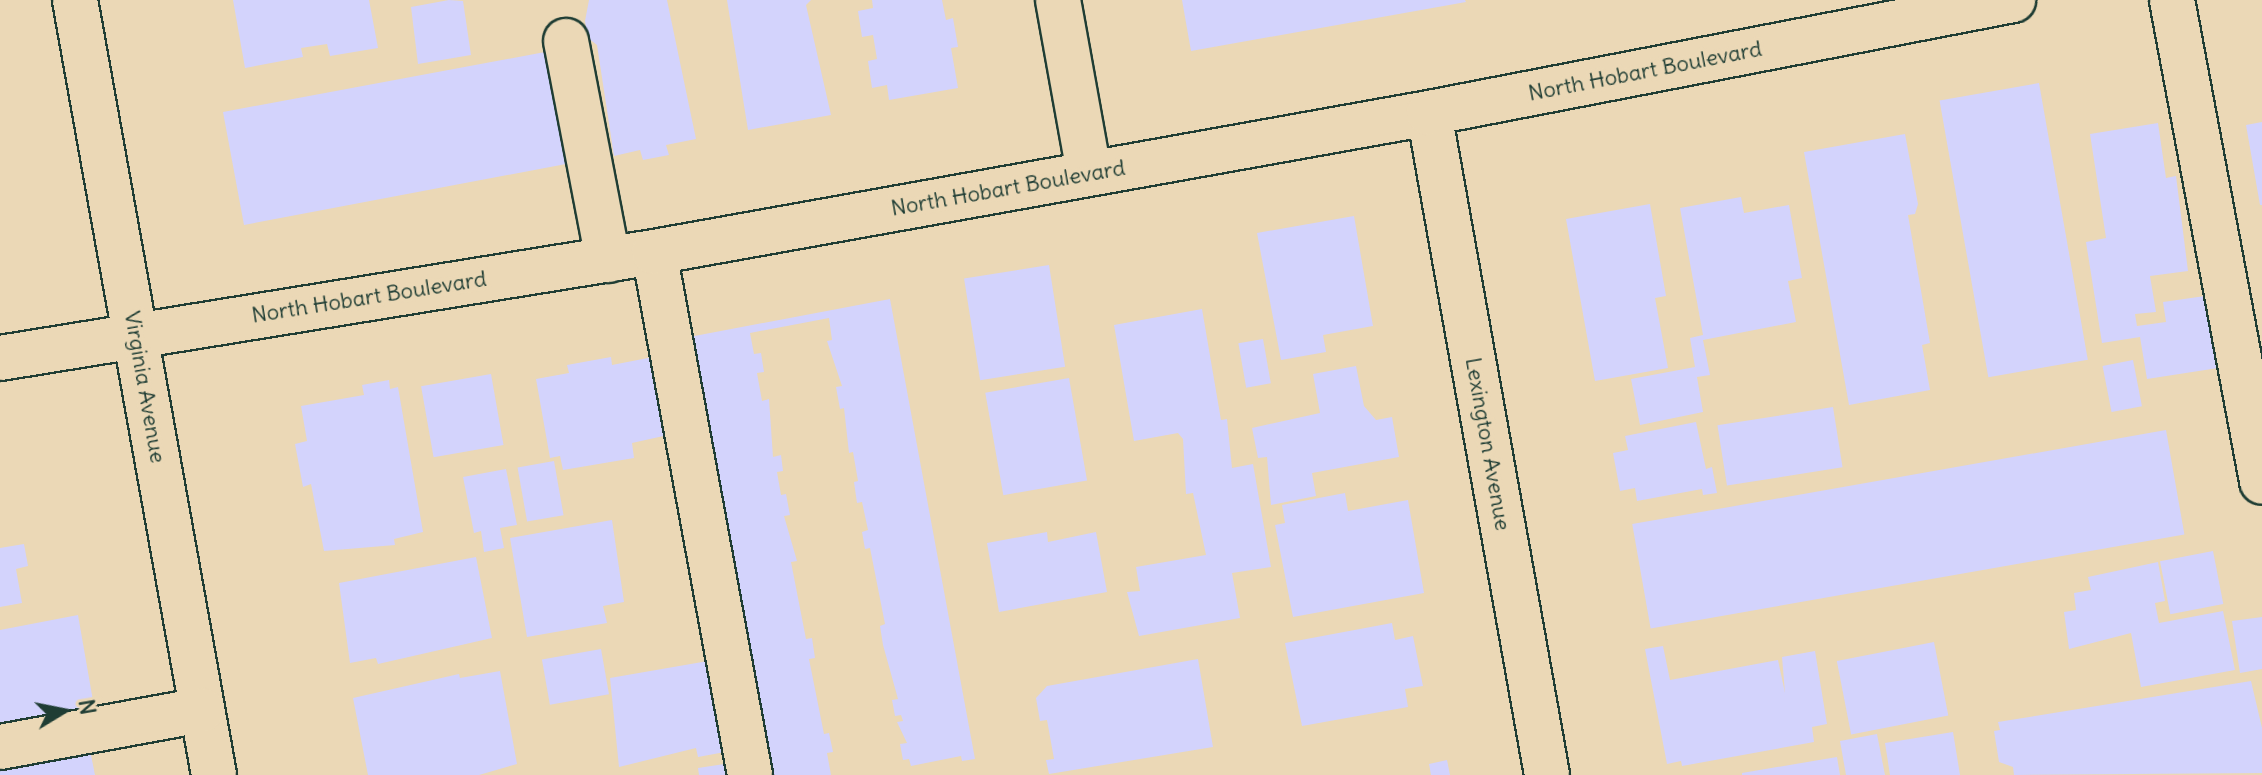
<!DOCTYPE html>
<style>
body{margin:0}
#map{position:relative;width:2262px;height:775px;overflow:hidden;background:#ebd8b6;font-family:Delius,sans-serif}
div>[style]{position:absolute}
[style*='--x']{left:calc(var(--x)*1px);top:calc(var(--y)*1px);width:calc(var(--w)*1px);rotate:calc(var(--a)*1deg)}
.building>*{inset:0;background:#d3d3fc;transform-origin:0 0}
.roads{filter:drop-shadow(2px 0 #1f3d34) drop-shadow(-2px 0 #1f3d34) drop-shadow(0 2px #1f3d34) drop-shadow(0 -2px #1f3d34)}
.minor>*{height:44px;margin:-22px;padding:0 22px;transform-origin:22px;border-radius:22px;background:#ebd8b6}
span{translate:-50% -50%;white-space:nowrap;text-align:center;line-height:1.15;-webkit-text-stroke:8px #ebd8b6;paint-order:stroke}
.street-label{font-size:22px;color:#1f3d34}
.north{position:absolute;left:24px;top:671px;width:80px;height:80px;-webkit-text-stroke:6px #ebd8b6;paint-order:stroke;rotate:80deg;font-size:22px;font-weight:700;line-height:32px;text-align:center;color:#1f3d34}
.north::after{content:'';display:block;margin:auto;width:28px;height:36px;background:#1f3d34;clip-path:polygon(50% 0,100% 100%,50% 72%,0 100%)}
</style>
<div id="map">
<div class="building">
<i style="clip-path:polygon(233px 0,369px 0,378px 48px,330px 56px,327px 44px,301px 48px,303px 57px,245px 68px)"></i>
<i style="clip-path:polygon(449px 0,463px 1px,471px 55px,418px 64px,411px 7px)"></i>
<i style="clip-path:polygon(589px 0,667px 0,696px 139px,666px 145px,669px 155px,643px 160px,640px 150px,614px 156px,597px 45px,588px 38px,585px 21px)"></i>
<i style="clip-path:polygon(727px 0,811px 0,806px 5px,831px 115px,748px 130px)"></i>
<i style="clip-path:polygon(872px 0,942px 0,946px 20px,953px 18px,958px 47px,951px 48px,958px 88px,889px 100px,887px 85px,872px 88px,868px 61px,877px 59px,873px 35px,862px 37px,858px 11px,873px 8px)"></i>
<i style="clip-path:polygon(1182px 0,1465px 0,1466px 2px,1191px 51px)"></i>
<i style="clip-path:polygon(545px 52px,567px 134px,561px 136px,566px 164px,244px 225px,223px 112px)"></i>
<i style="left:2039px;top:83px;width:281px;height:101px;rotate:80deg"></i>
<i style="clip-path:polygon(2262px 122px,2262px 205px,2260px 205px,2246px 125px)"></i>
<i style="clip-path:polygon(2158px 123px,2166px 178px,2176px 176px,2188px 271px,2150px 276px,2156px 312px,2135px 314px,2137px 326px,2166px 322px,2163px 302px,2219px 294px,2231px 366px,2147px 379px,2140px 337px,2102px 343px,2086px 242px,2106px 238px,2090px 134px)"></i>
<i style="clip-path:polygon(1905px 134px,1918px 204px,1915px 214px,1908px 215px,1930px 343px,1922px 345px,1930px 390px,1849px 405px,1804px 152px)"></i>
<i style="clip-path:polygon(1741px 197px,1744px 213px,1789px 205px,1802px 278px,1788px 281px,1796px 322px,1703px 340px,1710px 375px,1697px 377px,1703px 412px,1640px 425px,1631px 379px,1695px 367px,1690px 338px,1703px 335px,1680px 208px)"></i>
<i style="clip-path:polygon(1650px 204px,1666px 296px,1655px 298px,1668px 368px,1595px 381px,1566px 219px)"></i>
<i style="clip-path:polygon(1354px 216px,1373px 326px,1323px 335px,1326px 352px,1281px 360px,1257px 233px)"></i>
<i style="left:1049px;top:265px;width:103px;height:86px;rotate:81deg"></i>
<i style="clip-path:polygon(890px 299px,975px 759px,962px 761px,961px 756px,911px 766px,909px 759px,903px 760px,900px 744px,907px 743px,897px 722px,903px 721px,901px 715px,895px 716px,892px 700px,898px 699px,883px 645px,880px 626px,885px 624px,870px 548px,865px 549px,862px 532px,868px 530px,862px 502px,857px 503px,854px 482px,858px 481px,853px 452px,849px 453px,844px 408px,840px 409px,836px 387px,842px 386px,827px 341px,832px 340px,829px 318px,750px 333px,754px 354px,761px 353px,764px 372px,757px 373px,762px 401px,769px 399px,773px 457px,781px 455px,783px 471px,777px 472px,781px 495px,786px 494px,790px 515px,784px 516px,797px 561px,791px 562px,806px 639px,812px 638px,815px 658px,809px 659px,824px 734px,829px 733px,833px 752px,827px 753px,831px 775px,766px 775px,684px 338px)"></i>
<i style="clip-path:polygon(1202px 309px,1221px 420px,1227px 419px,1232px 468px,1253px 464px,1271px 567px,1232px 573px,1240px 618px,1139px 636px,1127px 592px,1140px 591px,1136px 567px,1206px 555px,1193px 493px,1186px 494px,1183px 439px,1178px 433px,1134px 441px,1114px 325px)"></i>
<i style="left:1263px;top:339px;width:45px;height:25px;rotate:80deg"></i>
<i style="clip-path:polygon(611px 357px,612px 365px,653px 357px,668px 435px,632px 443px,634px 458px,563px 470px,560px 456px,550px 458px,536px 379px,569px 373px,567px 365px)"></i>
<i style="left:2133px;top:360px;width:47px;height:31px;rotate:79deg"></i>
<i style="clip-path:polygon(1356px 366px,1364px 406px,1376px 420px,1392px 417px,1399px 457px,1312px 473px,1316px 496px,1271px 505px,1267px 457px,1258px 458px,1252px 428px,1320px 413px,1313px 374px)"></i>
<i style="left:491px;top:374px;width:72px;height:71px;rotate:80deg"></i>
<i style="left:1069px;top:378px;width:104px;height:85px;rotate:80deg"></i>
<i style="clip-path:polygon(389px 380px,390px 389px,398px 387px,423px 532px,394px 539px,395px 545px,324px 551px,311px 484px,303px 487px,295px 444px,307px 441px,301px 406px,364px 395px,362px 385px)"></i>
<i style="left:1833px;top:407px;width:61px;height:117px;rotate:81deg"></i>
<i style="clip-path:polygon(1696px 422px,1706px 469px,1712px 467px,1717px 493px,1703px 495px,1702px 489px,1637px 501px,1635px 488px,1620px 491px,1613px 453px,1628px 450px,1625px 436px)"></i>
<i style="left:2166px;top:430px;width:106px;height:542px;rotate:80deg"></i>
<i style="left:554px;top:461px;width:55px;height:37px;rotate:80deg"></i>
<i style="clip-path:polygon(506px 469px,517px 525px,500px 528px,504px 548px,484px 552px,481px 531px,474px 533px,463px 477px)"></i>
<i style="clip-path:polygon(1345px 493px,1348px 511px,1408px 500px,1424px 593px,1293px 617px,1275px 525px,1285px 523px,1282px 505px)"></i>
<i style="clip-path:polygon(612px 520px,624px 602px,603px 606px,607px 623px,527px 637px,510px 538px)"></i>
<i style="clip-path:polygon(1047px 532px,1048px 542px,1096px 532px,1107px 592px,999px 612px,987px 543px)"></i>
<i style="clip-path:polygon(24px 544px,28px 566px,16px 569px,22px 603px,0 607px,0 548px)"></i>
<i style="left:2213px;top:551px;width:54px;height:54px;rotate:79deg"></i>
<i style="clip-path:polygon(476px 557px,492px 638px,378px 664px,376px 658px,350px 663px,339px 583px)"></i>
<i style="clip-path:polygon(2158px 562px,2165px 601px,2155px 603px,2159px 623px,2223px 611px,2235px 670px,2141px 687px,2131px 633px,2069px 649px,2064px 612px,2076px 610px,2074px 593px,2091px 590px,2088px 577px)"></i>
<i style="clip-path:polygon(78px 615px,96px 718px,0 735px,0 630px)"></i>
<i style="clip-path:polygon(2262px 617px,2262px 669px,2240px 673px,2232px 621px)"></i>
<i style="clip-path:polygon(1392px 623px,1395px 640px,1413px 636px,1423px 686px,1405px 689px,1408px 707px,1302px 726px,1285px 643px)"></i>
<i style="left:1934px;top:642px;width:75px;height:99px;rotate:79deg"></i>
<i style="clip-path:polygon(1663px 646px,1670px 680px,1778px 660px,1785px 693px,1782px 657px,1815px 651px,1827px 724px,1812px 727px,1814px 742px,1682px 766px,1681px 761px,1667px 764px,1645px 649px)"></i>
<i style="left:601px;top:649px;width:46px;height:60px;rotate:80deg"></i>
<i style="clip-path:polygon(1198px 659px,1213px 747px,1049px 774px,1046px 760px,1054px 759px,1047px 720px,1040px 721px,1036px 698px,1047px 686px)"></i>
<i style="clip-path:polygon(708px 661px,725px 752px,698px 757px,696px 748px,619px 767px,610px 678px)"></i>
<i style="clip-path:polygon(500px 671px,517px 764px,479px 775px,368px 775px,353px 698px,459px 674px,460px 678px)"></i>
<i style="clip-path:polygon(2251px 681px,2262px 728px,2262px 773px,2014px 775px,2013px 767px,1999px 762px,1994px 731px,2000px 730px,1998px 722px)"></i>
<i style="clip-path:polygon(1953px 732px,1960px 775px,1890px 775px,1885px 743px)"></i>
<i style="clip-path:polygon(1877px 734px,1885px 775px,1846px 775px,1840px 741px)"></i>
<i style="clip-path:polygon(90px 750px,95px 775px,0 775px,0 767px)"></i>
<i style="clip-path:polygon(1837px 757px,1840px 775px,1742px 775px,1742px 773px)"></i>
<i style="clip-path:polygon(1447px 760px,1450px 775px,1431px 775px,1429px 764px)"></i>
<i style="clip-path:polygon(731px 763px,733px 775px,699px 775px,698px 768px)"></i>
</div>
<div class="roads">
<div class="minor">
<i style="--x:75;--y:0;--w:787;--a:79.83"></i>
<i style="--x:1058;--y:0;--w:176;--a:79.8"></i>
<i style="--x:2172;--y:0;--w:490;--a:79.4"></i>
<i style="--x:566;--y:41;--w:223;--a:79.1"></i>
<i style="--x:1429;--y:113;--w:672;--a:79.89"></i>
<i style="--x:654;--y:252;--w:532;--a:79.6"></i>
<i style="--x:0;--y:358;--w:663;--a:-9.21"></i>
<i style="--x:654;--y:252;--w:787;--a:-10.17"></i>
<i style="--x:1429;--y:113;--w:595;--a:-10.95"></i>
<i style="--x:0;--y:747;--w:205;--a:-10.4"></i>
</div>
</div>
<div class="street-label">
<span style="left:1645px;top:71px;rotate:-11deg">North Hobart Boulevard</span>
<span style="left:1008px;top:188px;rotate:-10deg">North Hobart Boulevard</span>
<span style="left:369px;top:297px;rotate:-9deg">North Hobart Boulevard</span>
<span style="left:145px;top:387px;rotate:80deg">Virginia Avenue</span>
<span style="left:1488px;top:444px;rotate:80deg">Lexington Avenue</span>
</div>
<div class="north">N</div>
</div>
